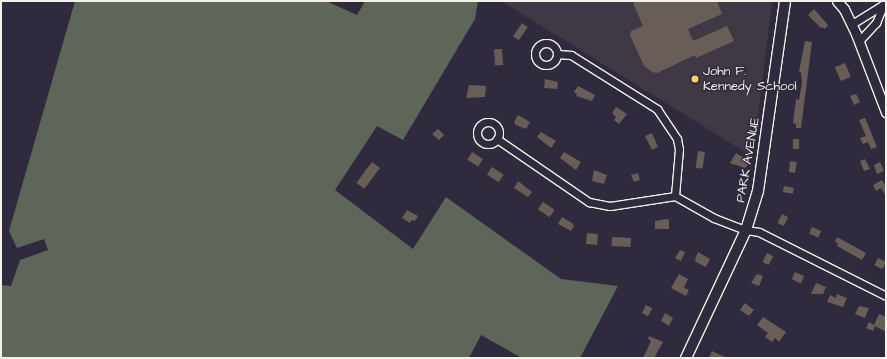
<!DOCTYPE html>
<style>
body{margin:0}
#map{position:relative;width:887px;height:359px;overflow:hidden;background:#2f2a3d;font-family:"Architects Daughter",sans-serif}
div>[style]{position:absolute}
[style*='--x']{left:calc(var(--x)*1px);top:calc(var(--y)*1px);width:calc(var(--w)*1px);rotate:calc(var(--a)*1deg)}
.built>*{inset:0;background:#403945}
.green>*{inset:0;background:#5e6659}
.building>*{inset:0;background:#695d58;transform-origin:0 0}
.roads{filter:drop-shadow(1px 0 #f4f1e8) drop-shadow(-1px 0 #f4f1e8) drop-shadow(0 1px #f4f1e8) drop-shadow(0 -1px #f4f1e8)}
.minor>*{height:7px;margin:-3.5px;padding:0 3.5px;transform-origin:3.5px;border-radius:3.5px;background:#2f2a3d}
.minor>.ring{margin:-3.5px;padding:0;box-sizing:content-box;background:none;border:7px solid #2f2a3d;border-radius:50%}
.tertiary>*{height:9px;margin:-4.5px;padding:0 4.5px;transform-origin:4.5px;border-radius:4.5px;background:#2f2a3d}
.secondary>*{height:10px;margin:-5px;padding:0 5px;transform-origin:5px;border-radius:5px;background:#2f2a3d}
.dots>*{width:11px;height:11px;translate:-50% -50%;box-sizing:border-box;border:2px solid #2f2a3d;border-radius:50%}
span{translate:-50% -50%;white-space:nowrap;text-align:center;line-height:1.15;-webkit-text-stroke:3px #2f2a3d;paint-order:stroke}
.poi-label{font-size:13px;color:#f4f1e8}
.left{translate:0 -50%;text-align:left}
.street-label{font-size:13px;color:#f4f1e8}
.frame{position:absolute;inset:0;border:2px solid #f4f1e8;pointer-events:none}
</style>
<div id="map">
<div class="built">
<i style="clip-path:polygon(501px 1px,772px 1px,753px 157px)"></i>
</div>
<div class="green">
<i style="clip-path:polygon(75px 1px,326px 1px,357px 15px,365px 1px,478px 1px,475px 19px,403px 140px,377px 126px,335px 190px,413px 249px,446px 197px,561px 279px,618px 286px,580px 358px,522px 358px,481px 335px,469px 358px,1px 358px,1px 285px,11px 286px,20px 260px,48px 250px,44px 239px,17px 248px,9px 231px)"></i>
</div>
<div class="building">
<i style="clip-path:polygon(638px 1px,717px 1px,722px 14px,688px 29px,693px 41px,727px 26px,734px 41px,696px 58px,695px 55px,657px 73px,652px 72px,644px 66px,630px 35px,631px 31px,643px 26px,633px 3px)"></i>
<i style="clip-path:polygon(814px 9px,828px 25px,825px 29px,822px 27px,821px 28px,808px 15px)"></i>
<i style="left:522px;top:23px;width:7px;height:16px;rotate:34deg"></i>
<i style="clip-path:polygon(805px 41px,812px 42px,801px 128px,796px 128px,796px 124px,793px 123px,796px 99px,799px 100px,802px 83px,801px 72px,799px 72px)"></i>
<i style="left:502px;top:49px;width:16px;height:8px;rotate:86deg"></i>
<i style="left:845px;top:63px;width:15px;height:11px;rotate:67deg"></i>
<i style="clip-path:polygon(545px 79px,558px 82px,557px 89px,544px 88px)"></i>
<i style="clip-path:polygon(469px 85px,486px 86px,485px 97px,466px 98px)"></i>
<i style="clip-path:polygon(578px 86px,595px 95px,592px 101px,576px 96px,577px 94px,574px 92px)"></i>
<i style="clip-path:polygon(856px 94px,860px 102px,854px 105px,850px 96px)"></i>
<i style="clip-path:polygon(616px 107px,627px 114px,619px 124px,614px 120px,616px 117px,612px 113px)"></i>
<i style="clip-path:polygon(518px 115px,530px 122px,526px 129px,516px 125px,514px 122px)"></i>
<i style="clip-path:polygon(865px 118px,877px 147px,871px 149px,868px 142px,863px 144px,860px 138px,866px 136px,859px 120px)"></i>
<i style="clip-path:polygon(438px 129px,444px 135px,439px 140px,432px 134px)"></i>
<i style="clip-path:polygon(541px 132px,556px 141px,551px 148px,537px 137px)"></i>
<i style="clip-path:polygon(652px 133px,658px 147px,652px 150px,645px 136px)"></i>
<i style="left:793px;top:139px;width:6px;height:10px"></i>
<i style="left:698px;top:151px;width:7px;height:17px;rotate:8deg"></i>
<i style="left:472px;top:152px;width:13px;height:9px;rotate:32deg"></i>
<i style="clip-path:polygon(564px 152px,581px 162px,576px 170px,560px 158px)"></i>
<i style="clip-path:polygon(736px 153px,750px 162px,745px 168px,730px 163px)"></i>
<i style="clip-path:polygon(865px 159px,870px 169px,864px 171px,860px 161px)"></i>
<i style="clip-path:polygon(790px 161px,797px 162px,795px 173px,789px 172px)"></i>
<i style="left:372px;top:162px;width:10px;height:26px;rotate:37deg"></i>
<i style="clip-path:polygon(880px 162px,884px 171px,877px 174px,874px 165px)"></i>
<i style="left:492px;top:167px;width:14px;height:9px;rotate:34deg"></i>
<i style="clip-path:polygon(594px 170px,607px 175px,604px 184px,592px 181px)"></i>
<i style="clip-path:polygon(638px 173px,640px 180px,634px 182px,631px 175px)"></i>
<i style="clip-path:polygon(882px 180px,886px 187px,886px 196px,881px 188px,876px 191px,873px 185px)"></i>
<i style="clip-path:polygon(518px 181px,532px 192px,528px 197px,514px 188px)"></i>
<i style="left:784px;top:186px;width:10px;height:6px;rotate:11deg"></i>
<i style="left:543px;top:202px;width:14px;height:9px;rotate:34deg"></i>
<i style="clip-path:polygon(407px 210px,418px 216px,415px 221px,412px 220px,410px 223px,402px 218px)"></i>
<i style="left:782px;top:214px;width:7px;height:10px;rotate:27deg"></i>
<i style="clip-path:polygon(562px 217px,572px 223px,574px 226px,571px 231px,558px 224px)"></i>
<i style="clip-path:polygon(667px 219px,669px 220px,669px 229px,655px 229px,655px 221px)"></i>
<i style="left:812px;top:227px;width:10px;height:7px;rotate:24deg"></i>
<i style="left:587px;top:233px;width:11px;height:11px;rotate:5deg"></i>
<i style="left:612px;top:237px;width:19px;height:9px;rotate:3deg"></i>
<i style="clip-path:polygon(837px 237px,866px 253px,862px 260px,837px 246px,838px 243px,835px 242px)"></i>
<i style="clip-path:polygon(680px 250px,685px 252px,681px 261px,675px 258px)"></i>
<i style="clip-path:polygon(698px 252px,710px 259px,706px 267px,696px 262px,695px 259px)"></i>
<i style="left:767px;top:253px;width:7px;height:10px;rotate:27deg"></i>
<i style="left:878px;top:258px;width:9px;height:8px;rotate:27deg"></i>
<i style="left:795px;top:272px;width:10px;height:8px;rotate:24deg"></i>
<i style="clip-path:polygon(679px 274px,688px 279px,684px 288px,689px 290px,686px 296px,671px 288px)"></i>
<i style="clip-path:polygon(757px 274px,763px 276px,759px 286px,751px 283px)"></i>
<i style="clip-path:polygon(816px 283px,826px 287px,823px 294px,811px 294px)"></i>
<i style="clip-path:polygon(837px 294px,847px 298px,843px 307px,827px 302px,830px 295px,836px 298px)"></i>
<i style="clip-path:polygon(745px 303px,754px 310px,749px 316px,740px 310px)"></i>
<i style="left:646px;top:305px;width:7px;height:9px;rotate:27deg"></i>
<i style="clip-path:polygon(859px 306px,869px 308px,865px 318px,855px 314px)"></i>
<i style="clip-path:polygon(665px 313px,673px 318px,669px 326px,661px 321px)"></i>
<i style="clip-path:polygon(879px 314px,886px 317px,886px 332px,875px 326px,873px 331px,866px 328px,869px 322px,874px 325px)"></i>
<i style="clip-path:polygon(763px 317px,786px 332px,779px 342px,775px 338px,772px 342px,765px 337px,768px 333px,757px 325px)"></i>
<i style="clip-path:polygon(649px 336px,663px 342px,654px 358px,643px 358px,651px 341px,648px 339px)"></i>
<i style="clip-path:polygon(712px 351px,727px 358px,709px 358px)"></i>
</div>
<div class="roads">
<div class="minor">
<i style="--x:852;--y:24;--w:36;--a:-32"></i>
<i style="--x:859;--y:41;--w:25;--a:-47"></i>
<i style="--x:876;--y:23;--w:24;--a:-68"></i>
<i class="ring" style="left:535px;top:43px;width:15px;height:15px"></i>
<i style="--x:557;--y:54;--w:14;--a:4"></i>
<i style="--x:571;--y:55;--w:102;--a:32.1"></i>
<i style="--x:657;--y:109;--w:36;--a:56"></i>
<i style="--x:677;--y:139;--w:10;--a:79"></i>
<i style="--x:679;--y:149;--w:47;--a:94.9"></i>
<i class="ring" style="left:477px;top:122px;width:15px;height:15px"></i>
<i style="--x:497;--y:139;--w:112;--a:34.4"></i>
<i style="--x:589;--y:202;--w:21;--a:11"></i>
<i style="--x:610;--y:206;--w:66;--a:-8.7"></i>
<i style="--x:675;--y:196;--w:45;--a:29.4"></i>
<i style="--x:714;--y:218;--w:34;--a:21"></i>
<i style="--x:746;--y:230;--w:13;--a:9"></i>
<i style="--x:759;--y:232;--w:142;--a:26.7"></i>
</div>
<div class="tertiary">
<i style="--x:837;--y:1;--w:11;--a:49"></i>
<i style="--x:844;--y:9;--w:28;--a:64"></i>
<i style="--x:856;--y:34;--w:84;--a:69"></i>
</div>
<div class="secondary">
<i style="--x:686;--y:358;--w:141;--a:-64.9"></i>
<i style="--x:746;--y:230;--w:41;--a:-72.9"></i>
<i style="--x:758;--y:191;--w:192;--a:-81.9"></i>
</div>
</div>
<div class="dots">
<i style="left:695px;top:79px;background:#ffd166"></i>
</div>
<div class="poi-label">
<span class="left" style="left:703px;top:79px">John F.<br>Kennedy School</span>
</div>
<div class="street-label">
<span style="left:748px;top:160px;rotate:-80deg">PARK AVENUE</span>
</div>
<div class="frame"></div>
</div>
